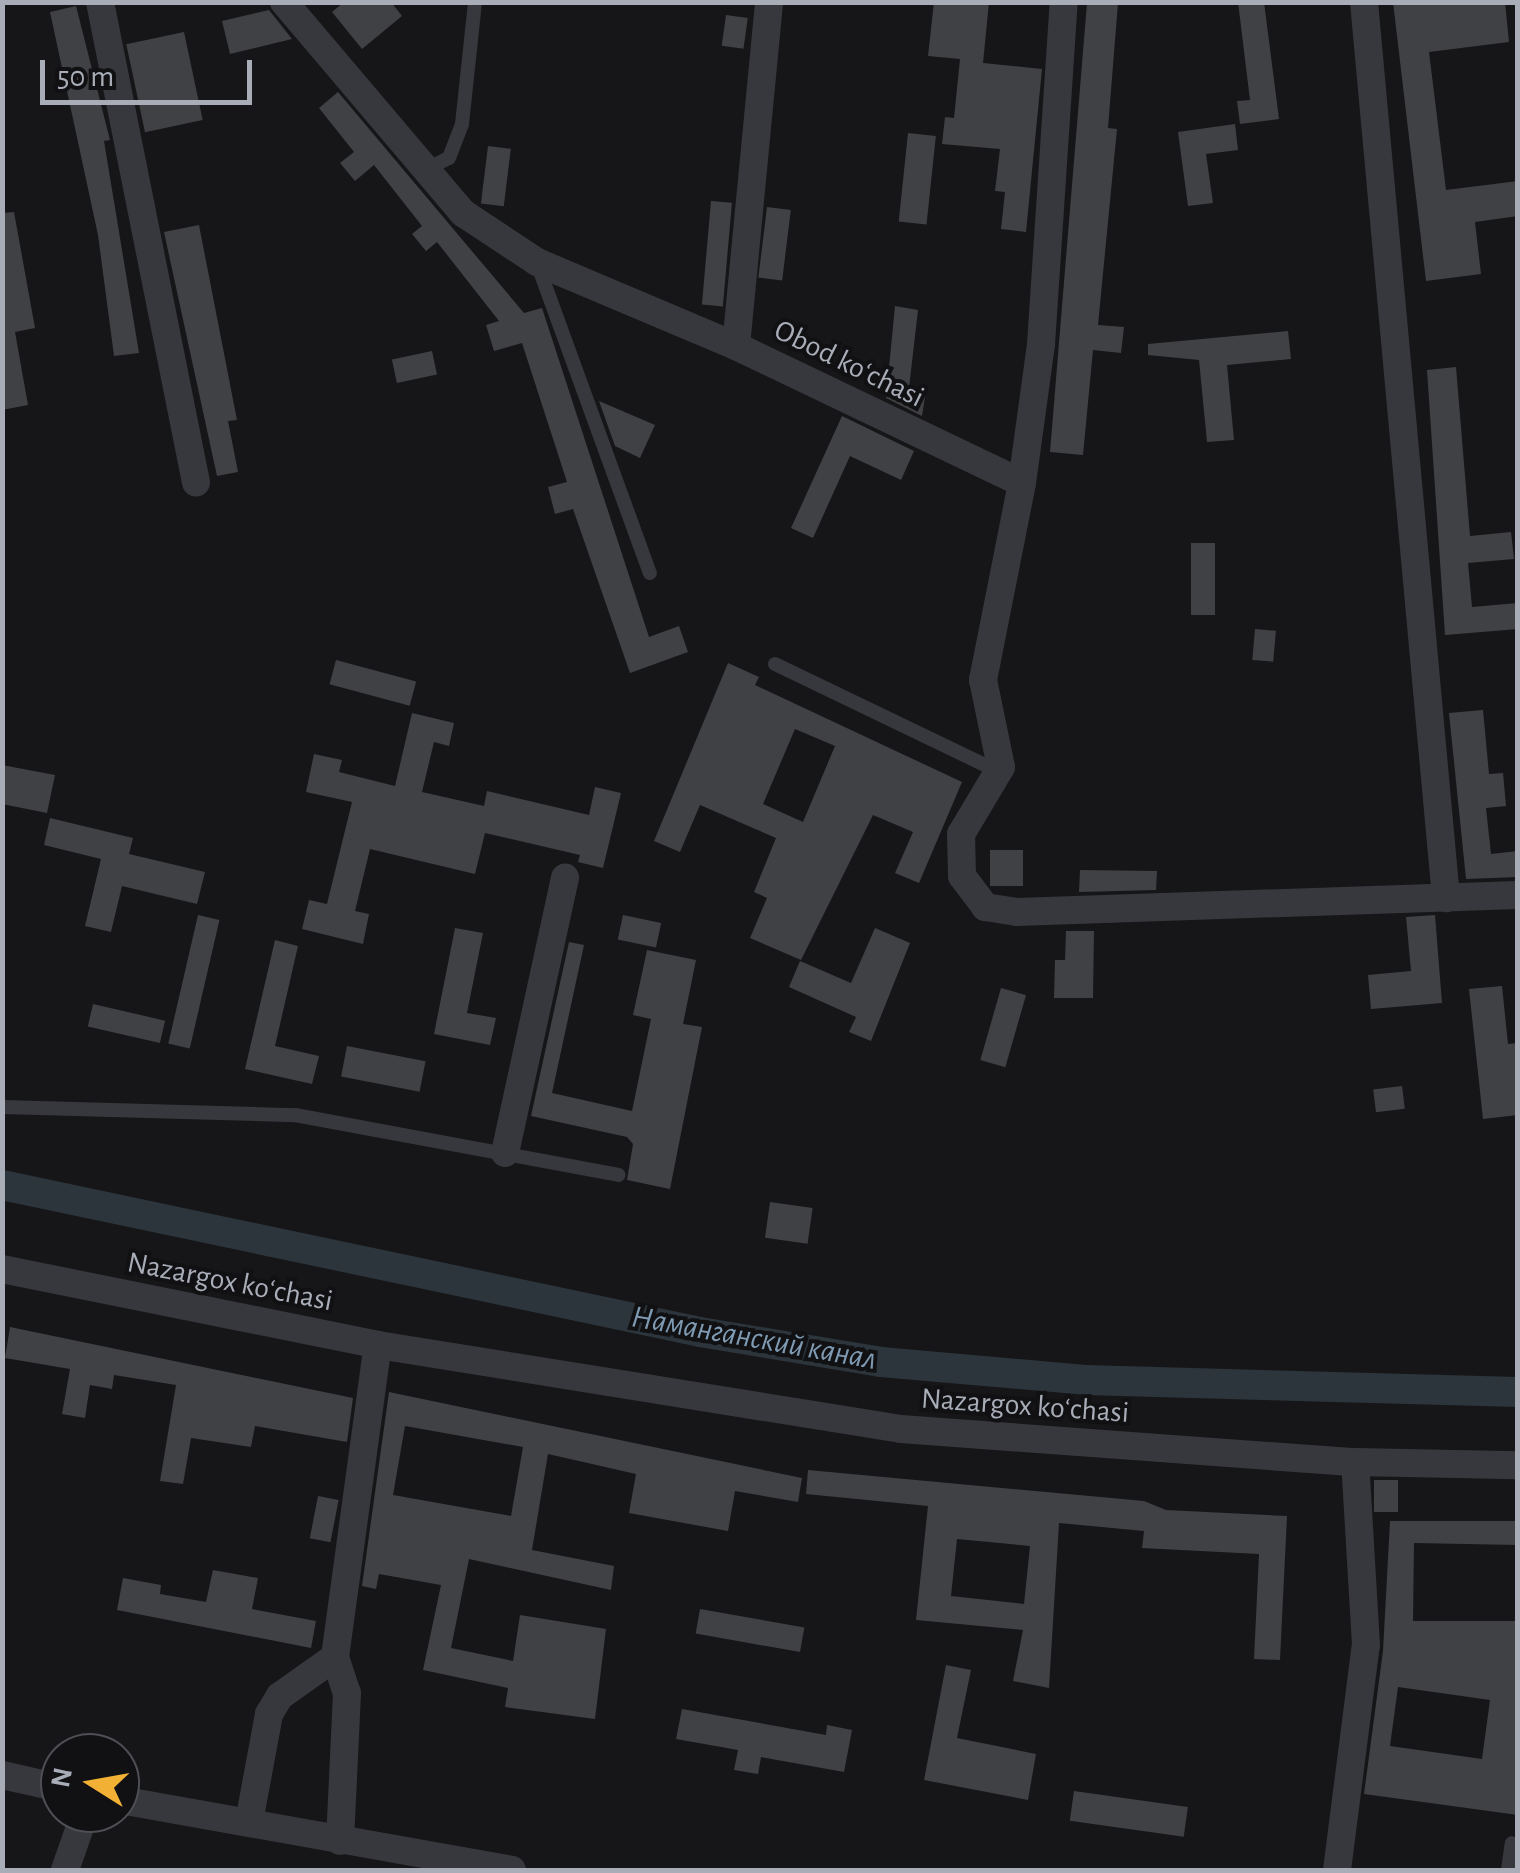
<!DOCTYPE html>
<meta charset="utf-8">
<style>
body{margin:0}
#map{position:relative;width:1520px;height:1873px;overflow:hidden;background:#161618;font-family:"Alegreya Sans",sans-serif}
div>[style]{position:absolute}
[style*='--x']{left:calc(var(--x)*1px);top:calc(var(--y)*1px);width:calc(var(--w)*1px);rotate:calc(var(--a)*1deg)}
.canal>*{height:30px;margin:-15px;padding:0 15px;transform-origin:15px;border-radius:15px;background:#2c353c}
.building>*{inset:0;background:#404145;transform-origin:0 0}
.service>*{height:14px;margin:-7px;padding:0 7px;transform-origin:7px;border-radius:7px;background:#37383d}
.minor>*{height:28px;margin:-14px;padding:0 14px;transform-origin:14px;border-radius:14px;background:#37383d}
span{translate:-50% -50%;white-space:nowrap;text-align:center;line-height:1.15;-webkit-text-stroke:8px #111113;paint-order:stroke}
.street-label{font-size:30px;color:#a8adb8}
.water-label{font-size:32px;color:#7f9bb3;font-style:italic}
.frame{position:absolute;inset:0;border:5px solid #a8adb8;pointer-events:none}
.north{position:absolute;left:40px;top:1733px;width:100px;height:100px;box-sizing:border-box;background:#111113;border:2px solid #4d4f55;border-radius:50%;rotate:281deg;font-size:28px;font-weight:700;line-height:40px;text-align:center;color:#a8adb8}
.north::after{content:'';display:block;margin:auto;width:35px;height:45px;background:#f2b134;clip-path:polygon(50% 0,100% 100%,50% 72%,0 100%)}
.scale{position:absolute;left:40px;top:60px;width:212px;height:45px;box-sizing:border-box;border:5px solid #a8adb8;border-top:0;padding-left:12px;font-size:30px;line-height:35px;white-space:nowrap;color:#a8adb8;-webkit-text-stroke:8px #111113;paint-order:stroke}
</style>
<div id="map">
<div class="canal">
<i style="--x:2;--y:1185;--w:713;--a:11.89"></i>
<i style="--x:700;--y:1332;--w:183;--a:9.4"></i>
<i style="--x:881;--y:1362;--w:205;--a:5"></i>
<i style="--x:1085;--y:1380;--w:433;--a:1.6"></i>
</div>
<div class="building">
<i style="clip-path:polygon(344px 2px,391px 2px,402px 16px,362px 49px,332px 12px)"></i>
<i style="clip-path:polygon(934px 2px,989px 2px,983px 63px,1042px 69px,1026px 232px,1001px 229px,1005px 192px,995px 191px,1000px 149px,942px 144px,945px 117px,954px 118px,960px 59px,928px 56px)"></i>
<i style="clip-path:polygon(1238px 2px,1264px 2px,1279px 119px,1240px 124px,1237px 101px,1250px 100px)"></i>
<i style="clip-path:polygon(1393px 2px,1505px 2px,1509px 42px,1429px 52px,1446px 190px,1518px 181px,1518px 216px,1475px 222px,1481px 274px,1426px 281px)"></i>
<i style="clip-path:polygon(1087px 3px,1118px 3px,1108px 128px,1117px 129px,1098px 325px,1124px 327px,1121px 353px,1093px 350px,1083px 455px,1050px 452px)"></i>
<i style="clip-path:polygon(76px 6px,110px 140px,104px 141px,139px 353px,114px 356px,98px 235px,50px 12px)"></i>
<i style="clip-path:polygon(269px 10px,292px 39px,230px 54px,222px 21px)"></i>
<i style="left:726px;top:15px;width:22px;height:31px;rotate:8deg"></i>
<i style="left:184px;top:32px;width:90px;height:59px;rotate:78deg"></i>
<i style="clip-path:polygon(338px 92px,524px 313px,542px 308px,649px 637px,679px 626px,688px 652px,630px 673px,573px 509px,555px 514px,548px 487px,567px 482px,522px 343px,494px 351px,486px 325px,499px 321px,437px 242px,426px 251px,412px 234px,422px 226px,374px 165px,355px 181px,340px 163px,354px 152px,319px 108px)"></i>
<i style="clip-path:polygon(1235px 124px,1238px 150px,1206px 154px,1213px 203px,1188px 206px,1178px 132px)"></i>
<i style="left:908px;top:133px;width:28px;height:89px;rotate:6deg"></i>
<i style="left:488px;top:146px;width:23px;height:58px;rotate:7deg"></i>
<i style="left:711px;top:201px;width:21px;height:104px;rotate:5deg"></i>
<i style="left:767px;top:207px;width:24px;height:71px;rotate:7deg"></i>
<i style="clip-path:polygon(14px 212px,35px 328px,15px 332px,28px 405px,2px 410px,2px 213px)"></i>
<i style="clip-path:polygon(199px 225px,237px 420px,228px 421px,238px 472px,217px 476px,164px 232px)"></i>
<i style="clip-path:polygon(895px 306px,918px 310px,909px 388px,926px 391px,922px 416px,886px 398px)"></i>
<i style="clip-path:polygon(1288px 331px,1291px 359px,1227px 365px,1234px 440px,1207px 442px,1199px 360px,1148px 355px,1148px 344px)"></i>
<i style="left:432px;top:351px;width:24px;height:41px;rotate:78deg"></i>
<i style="clip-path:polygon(1456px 367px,1470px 536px,1511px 532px,1514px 559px,1468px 563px,1472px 607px,1518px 603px,1518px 629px,1445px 635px,1427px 370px)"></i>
<i style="clip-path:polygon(599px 401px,655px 425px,640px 458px,615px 446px)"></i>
<i style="clip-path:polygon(842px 416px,914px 451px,901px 480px,850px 456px,813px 538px,791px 528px)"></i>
<i style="left:1191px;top:543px;width:24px;height:72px"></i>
<i style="left:1255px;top:629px;width:21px;height:31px;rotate:5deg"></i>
<i style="left:336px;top:660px;width:83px;height:25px;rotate:15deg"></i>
<i style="clip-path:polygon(evenodd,728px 663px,759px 677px,755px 685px,962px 782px,919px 883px,895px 873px,913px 832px,873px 815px,801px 960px,750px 938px,767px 898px,754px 892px,776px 838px,700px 805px,680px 852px,654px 841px,728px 663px,795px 729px,835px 746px,803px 822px,763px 804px,795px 729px)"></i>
<i style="clip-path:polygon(1483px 710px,1489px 774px,1503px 773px,1506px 806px,1486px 808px,1491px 854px,1518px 851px,1518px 877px,1466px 879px,1449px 713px)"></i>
<i style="clip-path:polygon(412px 713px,454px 723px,449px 746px,434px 742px,422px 792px,484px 806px,487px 791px,589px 815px,595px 787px,621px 793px,603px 868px,578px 862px,580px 855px,485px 833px,475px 874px,370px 849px,355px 911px,369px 914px,363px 944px,302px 929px,309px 900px,327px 904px,352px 802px,306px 792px,314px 754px,342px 760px,339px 772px,395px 786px)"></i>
<i style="clip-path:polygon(2px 765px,55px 775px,47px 813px,2px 804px)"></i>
<i style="clip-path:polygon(50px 818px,133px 838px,129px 854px,205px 872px,197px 904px,122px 886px,111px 932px,85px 926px,101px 859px,44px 845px)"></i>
<i style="left:990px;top:850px;width:33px;height:36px"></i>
<i style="clip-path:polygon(1080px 870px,1157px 871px,1156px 890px,1079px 892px)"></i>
<i style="left:198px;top:915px;width:22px;height:132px;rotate:13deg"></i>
<i style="left:623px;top:915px;width:39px;height:25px;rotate:12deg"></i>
<i style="clip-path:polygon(1435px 915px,1442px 1003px,1371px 1009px,1368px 975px,1411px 971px,1406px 917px)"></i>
<i style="clip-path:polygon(455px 928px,483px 933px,467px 1013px,496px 1018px,490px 1045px,434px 1034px)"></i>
<i style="clip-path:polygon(875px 928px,910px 943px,871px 1041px,849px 1032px,856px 1017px,789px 987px,800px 961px,851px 983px)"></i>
<i style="clip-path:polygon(1066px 931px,1094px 931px,1093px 998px,1054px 998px,1055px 960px,1065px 960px)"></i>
<i style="clip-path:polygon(275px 940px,298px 946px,275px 1046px,319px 1056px,312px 1084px,245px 1069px)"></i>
<i style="clip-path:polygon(569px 942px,584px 945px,552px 1093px,632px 1111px,651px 1019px,633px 1015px,647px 950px,696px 960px,683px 1024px,702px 1027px,670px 1189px,627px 1180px,633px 1144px,627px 1137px,531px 1116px)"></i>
<i style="clip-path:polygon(1502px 986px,1508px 1044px,1518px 1043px,1518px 1115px,1483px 1119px,1469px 989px)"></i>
<i style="left:1001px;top:988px;width:26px;height:75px;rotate:16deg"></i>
<i style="left:93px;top:1004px;width:74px;height:23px;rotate:13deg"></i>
<i style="left:347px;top:1046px;width:80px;height:31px;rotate:11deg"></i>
<i style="left:1402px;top:1086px;width:23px;height:29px;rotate:83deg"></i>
<i style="left:770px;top:1202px;width:43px;height:36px;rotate:8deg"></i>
<i style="clip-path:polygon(10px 1327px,353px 1398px,347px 1442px,255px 1426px,251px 1447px,191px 1438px,183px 1484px,160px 1481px,176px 1385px,114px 1375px,112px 1389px,90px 1385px,85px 1418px,62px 1414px,70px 1369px,5px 1358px)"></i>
<i style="clip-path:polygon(evenodd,389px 1392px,802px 1478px,798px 1502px,735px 1491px,728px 1531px,629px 1513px,636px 1474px,548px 1454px,532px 1550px,614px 1566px,611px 1590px,469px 1559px,451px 1648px,513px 1661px,520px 1615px,606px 1629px,595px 1719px,505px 1707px,508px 1688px,423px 1670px,441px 1585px,379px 1574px,376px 1589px,362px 1586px,389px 1392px,405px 1426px,523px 1447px,511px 1516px,393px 1495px,405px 1426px)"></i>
<i style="clip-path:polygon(evenodd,808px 1470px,1144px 1501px,1166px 1510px,1287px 1516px,1280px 1660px,1254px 1659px,1259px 1554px,1142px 1548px,1144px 1531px,1059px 1523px,1049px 1688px,1013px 1681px,1023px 1630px,916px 1620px,928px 1506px,806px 1494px,808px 1470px,957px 1539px,1030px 1546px,1024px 1604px,951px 1596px,957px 1539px)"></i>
<i style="left:1374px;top:1480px;width:24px;height:32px"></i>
<i style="left:318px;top:1496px;width:21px;height:43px;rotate:11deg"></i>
<i style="clip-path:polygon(evenodd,1390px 1521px,1518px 1521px,1518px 1545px,1414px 1543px,1413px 1621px,1518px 1621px,1518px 1815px,1364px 1794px,1383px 1651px,1390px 1521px,1398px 1687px,1490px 1700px,1482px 1759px,1390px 1746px,1398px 1687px)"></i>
<i style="clip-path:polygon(213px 1570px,258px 1578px,252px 1609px,316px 1621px,311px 1648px,117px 1610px,123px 1578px,161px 1585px,160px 1594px,206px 1602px)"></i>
<i style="left:700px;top:1609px;width:106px;height:25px;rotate:10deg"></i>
<i style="clip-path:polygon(946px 1665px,971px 1670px,957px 1738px,1036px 1754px,1028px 1800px,924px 1780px)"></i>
<i style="clip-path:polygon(682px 1709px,826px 1735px,827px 1725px,852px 1730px,844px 1772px,761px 1757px,758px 1774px,734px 1770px,738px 1750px,676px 1739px)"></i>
<i style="left:1074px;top:1791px;width:115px;height:30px;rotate:8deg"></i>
</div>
<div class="service">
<i style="--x:429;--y:168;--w:22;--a:-27"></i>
<i style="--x:449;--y:158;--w:36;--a:-69"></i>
<i style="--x:462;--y:124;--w:123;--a:-83.9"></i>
<i style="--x:537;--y:263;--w:330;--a:70"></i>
<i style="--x:775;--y:664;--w:249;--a:25.7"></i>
<i style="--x:2;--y:1107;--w:293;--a:1.6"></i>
<i style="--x:295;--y:1115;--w:329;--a:10.5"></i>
<i style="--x:1508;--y:1870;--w:27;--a:-82"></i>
</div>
<div class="minor">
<i style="--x:100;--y:2;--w:490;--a:78.7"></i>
<i style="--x:284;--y:2;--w:277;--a:49.7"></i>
<i style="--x:463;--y:213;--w:89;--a:33.5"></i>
<i style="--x:537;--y:262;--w:216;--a:22.9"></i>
<i style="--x:736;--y:346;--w:317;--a:25.6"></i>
<i style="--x:1022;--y:483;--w:140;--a:-82.2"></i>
<i style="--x:1041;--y:344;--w:343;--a:-86.2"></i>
<i style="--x:1364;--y:2;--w:900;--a:84.77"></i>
<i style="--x:736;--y:346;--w:346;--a:-84.5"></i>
<i style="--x:1022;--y:483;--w:201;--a:101.2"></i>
<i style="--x:983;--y:680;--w:89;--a:78.3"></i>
<i style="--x:1001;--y:767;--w:78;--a:120.8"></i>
<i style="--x:961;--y:834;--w:42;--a:88.6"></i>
<i style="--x:962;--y:876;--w:39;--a:53"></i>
<i style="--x:985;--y:907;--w:32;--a:9"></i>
<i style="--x:1017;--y:912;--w:501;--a:-1.94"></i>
<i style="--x:505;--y:1153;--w:282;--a:-77.7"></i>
<i style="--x:2;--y:1269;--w:384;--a:11.4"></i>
<i style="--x:378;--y:1345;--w:530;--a:9.12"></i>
<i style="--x:901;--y:1429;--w:455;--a:4.2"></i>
<i style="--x:1355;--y:1462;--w:163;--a:1.1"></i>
<i style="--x:335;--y:1657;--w:38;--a:72"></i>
<i style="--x:347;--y:1693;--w:148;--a:92.7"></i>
<i style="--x:2;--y:1775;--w:59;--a:12.6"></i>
<i style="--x:120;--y:1800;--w:398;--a:10.1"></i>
<i style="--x:249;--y:1822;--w:110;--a:-79.5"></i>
<i style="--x:269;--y:1714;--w:21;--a:-59"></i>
<i style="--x:280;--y:1696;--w:67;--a:-35.3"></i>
<i style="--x:335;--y:1657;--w:315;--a:-82.2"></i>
<i style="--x:65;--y:1870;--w:60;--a:-70.7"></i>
<i style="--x:1337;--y:1870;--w:227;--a:-82.7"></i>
<i style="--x:1366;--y:1645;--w:183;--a:-93.4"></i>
</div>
<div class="street-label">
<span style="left:849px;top:364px;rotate:26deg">Obod koʻchasi</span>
<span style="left:230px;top:1282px;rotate:11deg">Nazargox koʻchasi</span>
<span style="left:1025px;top:1406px;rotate:4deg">Nazargox koʻchasi</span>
</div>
<div class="water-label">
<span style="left:754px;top:1338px;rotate:10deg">Наманганский канал</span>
</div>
<div class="frame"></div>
<div class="north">N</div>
<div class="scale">50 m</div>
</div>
